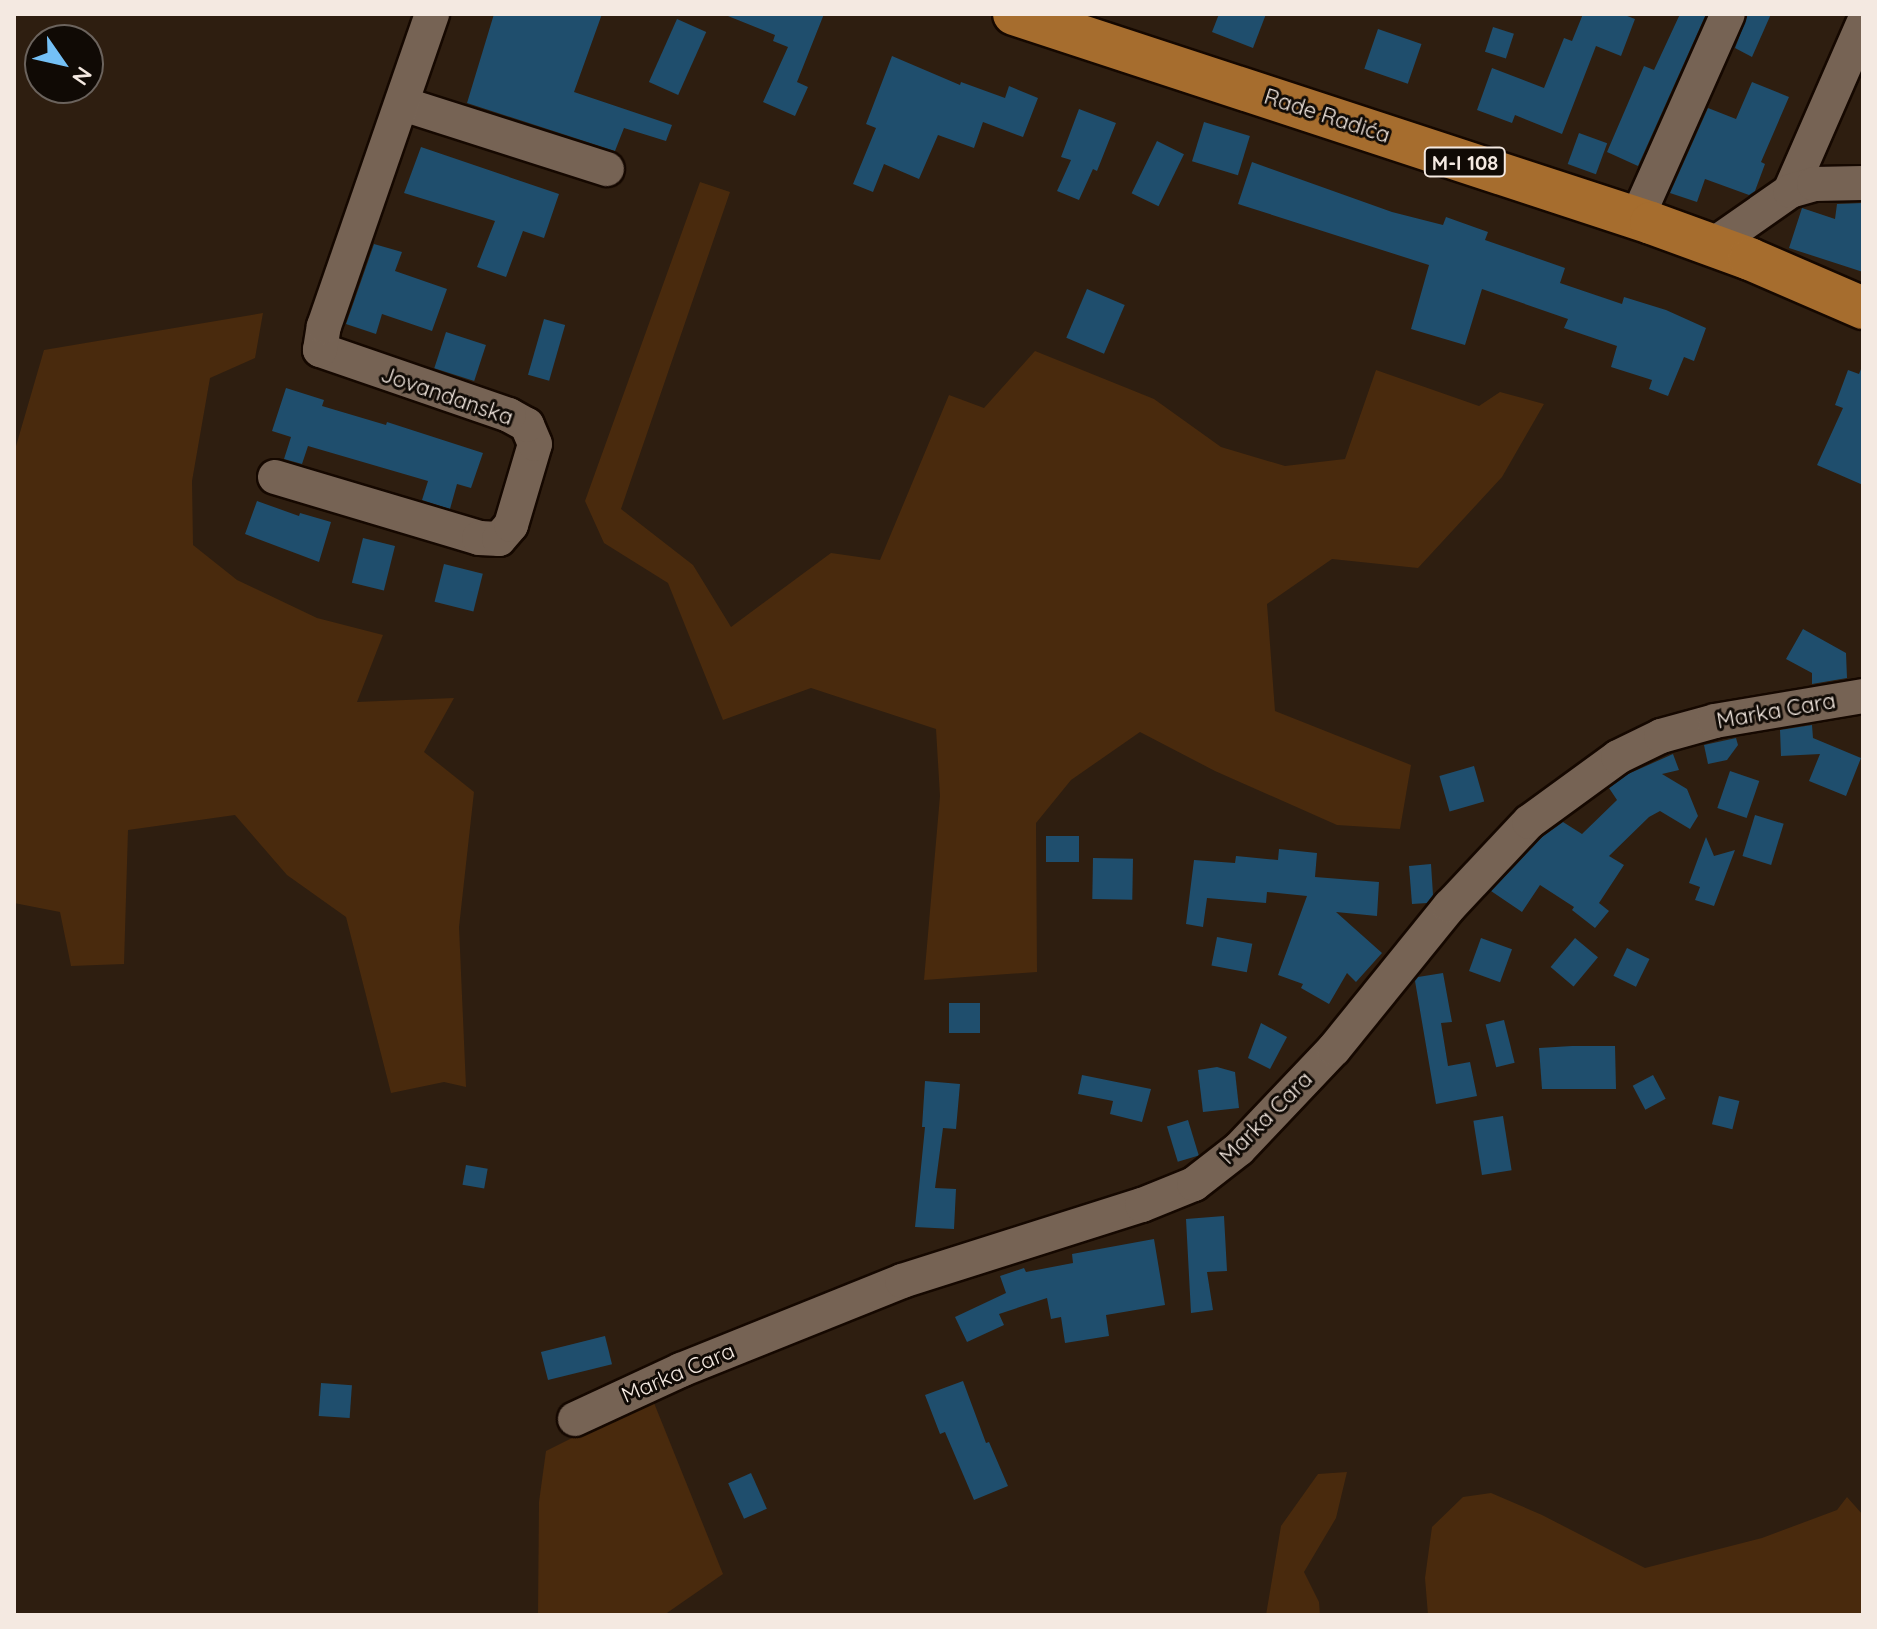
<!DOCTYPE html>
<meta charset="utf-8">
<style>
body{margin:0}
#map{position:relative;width:1877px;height:1629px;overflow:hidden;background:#2e1e10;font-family:Quicksand,sans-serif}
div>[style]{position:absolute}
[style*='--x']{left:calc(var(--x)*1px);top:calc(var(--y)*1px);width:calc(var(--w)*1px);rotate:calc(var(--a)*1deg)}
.green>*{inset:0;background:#492a0d}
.building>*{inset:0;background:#1f4e6d;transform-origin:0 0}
.roads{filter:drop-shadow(2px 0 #150800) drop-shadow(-2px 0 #150800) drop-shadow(0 2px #150800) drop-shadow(0 -2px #150800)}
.minor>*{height:34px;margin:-17px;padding:0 17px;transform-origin:17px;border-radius:17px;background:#766354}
.major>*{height:42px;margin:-21px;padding:0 21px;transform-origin:21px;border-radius:21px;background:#a66d2e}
span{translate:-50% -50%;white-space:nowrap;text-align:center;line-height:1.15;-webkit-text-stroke:6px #100a05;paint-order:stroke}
.shield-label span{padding:2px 6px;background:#100a05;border:2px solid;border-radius:6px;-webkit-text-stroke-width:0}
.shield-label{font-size:20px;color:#f4e9e1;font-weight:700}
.street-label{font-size:22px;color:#f4e9e1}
.frame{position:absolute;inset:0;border:16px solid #f4e9e1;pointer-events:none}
.north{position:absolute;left:24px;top:24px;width:80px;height:80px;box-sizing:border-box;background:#100a05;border:2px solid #6b635d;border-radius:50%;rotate:124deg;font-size:22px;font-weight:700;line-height:32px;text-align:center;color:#f4e9e1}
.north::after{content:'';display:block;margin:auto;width:28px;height:36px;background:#74c0f6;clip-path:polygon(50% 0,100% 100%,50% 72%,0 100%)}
</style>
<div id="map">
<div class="green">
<i style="clip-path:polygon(700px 182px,730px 192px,621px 509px,693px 565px,731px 627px,831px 553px,880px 560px,949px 395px,984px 408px,1035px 351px,1154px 399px,1221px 447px,1285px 466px,1345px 459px,1376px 370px,1479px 406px,1500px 392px,1544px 404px,1502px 477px,1418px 568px,1332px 559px,1267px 604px,1275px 711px,1411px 765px,1400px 829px,1337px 825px,1215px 771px,1140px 732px,1071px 780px,1036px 823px,1037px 972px,924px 980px,940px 796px,936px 729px,811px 688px,723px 720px,668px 583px,604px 543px,585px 501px)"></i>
<i style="clip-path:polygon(263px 313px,255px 358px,210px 378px,192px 481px,193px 545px,237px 580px,317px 618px,383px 635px,357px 702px,454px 698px,424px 752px,474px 792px,459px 927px,466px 1087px,444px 1082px,391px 1093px,346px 917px,287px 875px,235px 815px,128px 830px,124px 964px,71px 966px,60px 912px,14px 903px,14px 453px,44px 350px)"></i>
<i style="clip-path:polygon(652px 1398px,723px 1574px,664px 1615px,538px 1615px,539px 1502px,546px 1451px)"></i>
<i style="clip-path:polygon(1347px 1472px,1336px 1518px,1304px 1572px,1319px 1602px,1320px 1615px,1266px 1615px,1281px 1526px,1318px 1474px)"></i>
<i style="clip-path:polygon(1491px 1493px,1542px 1515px,1645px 1568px,1762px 1538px,1837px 1510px,1847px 1497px,1863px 1515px,1863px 1615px,1428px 1615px,1425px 1578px,1432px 1527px,1463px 1497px)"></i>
</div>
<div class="building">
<i style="clip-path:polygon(494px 14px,602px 14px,574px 92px,672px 125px,666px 141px,624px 128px,615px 151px,467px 103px)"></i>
<i style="clip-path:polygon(723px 14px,824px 14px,797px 82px,808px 87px,795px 116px,763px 102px,788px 47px,773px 41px,775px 35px)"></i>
<i style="clip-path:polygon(1219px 14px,1266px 14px,1253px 48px,1212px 32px)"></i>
<i style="clip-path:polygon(1583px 14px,1622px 14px,1635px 19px,1621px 56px,1596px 46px,1562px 134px,1515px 115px,1512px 123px,1477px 110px,1492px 68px,1544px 88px,1564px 38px,1572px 41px)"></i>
<i style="clip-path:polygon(1680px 14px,1706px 14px,1638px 166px,1607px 152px,1644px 66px,1654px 70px)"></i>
<i style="clip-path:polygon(1748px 14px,1771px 14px,1752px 57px,1735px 48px)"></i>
<i style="left:677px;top:19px;width:32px;height:69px;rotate:24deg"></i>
<i style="left:1493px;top:27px;width:22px;height:26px;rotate:18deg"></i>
<i style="left:1378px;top:29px;width:46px;height:42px;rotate:19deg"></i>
<i style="clip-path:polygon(892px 56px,960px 85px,961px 82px,1005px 98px,1009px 86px,1038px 98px,1023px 137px,983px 122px,974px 148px,938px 135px,919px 179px,884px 164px,873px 192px,853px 184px,876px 128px,866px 124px)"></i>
<i style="clip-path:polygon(1752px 82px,1789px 97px,1761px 162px,1765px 164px,1755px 191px,1749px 195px,1705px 179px,1697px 202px,1670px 193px,1708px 108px,1736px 119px)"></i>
<i style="clip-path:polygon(1079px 109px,1116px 123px,1097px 171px,1093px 169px,1079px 200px,1057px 191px,1071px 160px,1061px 157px)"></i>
<i style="left:1204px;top:122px;width:48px;height:41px;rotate:17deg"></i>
<i style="left:1579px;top:133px;width:30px;height:33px;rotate:20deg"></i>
<i style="left:1157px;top:141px;width:30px;height:58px;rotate:26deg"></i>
<i style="clip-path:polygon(421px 147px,559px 194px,544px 238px,523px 231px,506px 277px,477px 267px,495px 221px,404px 193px)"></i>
<i style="clip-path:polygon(1252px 162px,1392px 212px,1443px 225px,1446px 217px,1488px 232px,1485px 240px,1565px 268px,1560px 283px,1622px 304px,1624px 297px,1666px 310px,1706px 328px,1694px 361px,1684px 357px,1668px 396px,1649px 389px,1652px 380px,1611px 367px,1617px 346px,1564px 328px,1568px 319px,1482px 289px,1465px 345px,1411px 329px,1429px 265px,1238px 204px)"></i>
<i style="clip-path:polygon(1863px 203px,1863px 272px,1789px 248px,1802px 208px,1835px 219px,1837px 204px)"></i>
<i style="clip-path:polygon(374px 244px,402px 252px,395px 271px,447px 289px,432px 331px,382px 314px,376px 334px,346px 324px)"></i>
<i style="left:1087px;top:289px;width:41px;height:53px;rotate:23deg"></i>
<i style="left:544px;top:319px;width:22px;height:58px;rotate:16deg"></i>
<i style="left:446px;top:332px;width:42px;height:38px;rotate:18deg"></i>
<i style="clip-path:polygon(1863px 364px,1863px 485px,1817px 465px,1843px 408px,1835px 405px,1848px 370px,1859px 374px)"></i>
<i style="clip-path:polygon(286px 388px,324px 400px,322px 406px,386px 425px,387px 422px,483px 453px,471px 488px,457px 484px,450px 509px,422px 500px,428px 481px,308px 446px,302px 464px,284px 459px,291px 437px,272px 431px)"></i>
<i style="clip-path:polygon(257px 501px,299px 516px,300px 513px,331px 522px,319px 562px,245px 534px)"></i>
<i style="left:363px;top:538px;width:33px;height:46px;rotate:14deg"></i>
<i style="left:444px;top:564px;width:40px;height:39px;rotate:14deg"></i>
<i style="clip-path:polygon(1803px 629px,1846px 653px,1847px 678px,1812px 684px,1812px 673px,1786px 659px)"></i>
<i style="clip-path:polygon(1812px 725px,1813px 738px,1861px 758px,1846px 796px,1809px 781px,1820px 754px,1781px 756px,1780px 730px)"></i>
<i style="clip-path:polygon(1736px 738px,1738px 745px,1727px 760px,1708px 764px,1704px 745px)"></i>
<i style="clip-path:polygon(1673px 754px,1679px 770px,1662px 774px,1687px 789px,1698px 816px,1690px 829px,1660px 811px,1649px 817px,1609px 856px,1624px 865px,1599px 903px,1609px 911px,1595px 928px,1572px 910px,1574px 907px,1540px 885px,1522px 912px,1491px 891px,1542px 837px,1563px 822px,1582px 834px,1617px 800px,1609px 788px,1628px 774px)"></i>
<i style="left:1474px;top:766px;width:37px;height:36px;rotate:74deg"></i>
<i style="left:1730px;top:771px;width:31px;height:39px;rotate:19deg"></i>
<i style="left:1755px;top:815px;width:30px;height:43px;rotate:17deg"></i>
<i style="left:1046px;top:836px;width:33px;height:26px"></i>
<i style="clip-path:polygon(1706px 837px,1714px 856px,1735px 850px,1714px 906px,1695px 900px,1700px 887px,1689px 883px)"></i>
<i style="clip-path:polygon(1279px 849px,1317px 853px,1315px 877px,1379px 882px,1377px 916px,1336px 912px,1382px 953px,1356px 982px,1347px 973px,1329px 1004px,1301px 988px,1303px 984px,1278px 975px,1307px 896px,1267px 892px,1266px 903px,1207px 898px,1203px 927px,1186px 924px,1194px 860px,1235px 863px,1236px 856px,1278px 860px)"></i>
<i style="left:1093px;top:858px;width:40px;height:41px;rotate:1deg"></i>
<i style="clip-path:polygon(1431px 864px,1433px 895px,1427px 903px,1412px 904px,1409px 866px)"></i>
<i style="left:1217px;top:937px;width:36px;height:29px;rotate:11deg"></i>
<i style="left:1481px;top:938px;width:33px;height:35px;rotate:20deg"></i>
<i style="left:1575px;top:938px;width:30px;height:38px;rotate:40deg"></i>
<i style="left:1627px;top:948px;width:25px;height:31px;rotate:26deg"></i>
<i style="clip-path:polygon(1443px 973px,1452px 1022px,1441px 1023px,1448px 1066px,1470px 1062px,1477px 1096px,1436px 1104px,1415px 981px,1418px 977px)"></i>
<i style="left:949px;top:1003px;width:31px;height:30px"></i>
<i style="left:1504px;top:1020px;width:44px;height:19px;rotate:76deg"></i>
<i style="clip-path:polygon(1261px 1023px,1287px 1037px,1270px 1069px,1248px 1058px)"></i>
<i style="clip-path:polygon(1572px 1046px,1615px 1046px,1616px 1089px,1542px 1089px,1539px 1048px)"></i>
<i style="clip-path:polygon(1217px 1067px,1235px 1072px,1239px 1108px,1203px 1112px,1198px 1070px)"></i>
<i style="clip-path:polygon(1082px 1075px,1151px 1089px,1142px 1122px,1110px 1114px,1113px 1101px,1078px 1094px)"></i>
<i style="left:1653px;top:1075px;width:27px;height:23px;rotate:62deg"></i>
<i style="clip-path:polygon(925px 1081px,960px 1084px,956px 1129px,943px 1128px,935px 1188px,956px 1189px,954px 1229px,915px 1227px,925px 1127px,922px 1127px)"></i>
<i style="left:1719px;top:1096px;width:21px;height:29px;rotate:14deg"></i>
<i style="left:1503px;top:1116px;width:55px;height:30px;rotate:81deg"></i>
<i style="left:1188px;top:1120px;width:37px;height:22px;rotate:73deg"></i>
<i style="left:466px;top:1165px;width:22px;height:20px;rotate:10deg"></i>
<i style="clip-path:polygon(1224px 1216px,1227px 1271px,1207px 1272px,1213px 1310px,1191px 1313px,1186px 1219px)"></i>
<i style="clip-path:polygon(1154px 1239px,1165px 1305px,1106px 1315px,1109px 1336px,1065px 1343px,1061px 1317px,1051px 1319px,1047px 1298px,999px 1314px,1004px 1325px,967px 1342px,955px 1317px,1006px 1293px,1000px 1276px,1024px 1268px,1026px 1272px,1073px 1263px,1072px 1254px)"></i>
<i style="left:605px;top:1336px;width:29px;height:66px;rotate:76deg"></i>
<i style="clip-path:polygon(963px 1381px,986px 1443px,989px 1442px,1008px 1486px,974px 1500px,945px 1432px,940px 1434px,925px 1395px)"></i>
<i style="left:321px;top:1383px;width:31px;height:33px;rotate:4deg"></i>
<i style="left:751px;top:1473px;width:39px;height:25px;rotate:66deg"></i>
</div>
<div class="roads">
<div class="minor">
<i style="--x:403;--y:104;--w:214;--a:17.7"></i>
<i style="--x:1790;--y:191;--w:182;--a:-66.4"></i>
<i style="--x:1637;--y:218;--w:223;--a:-66"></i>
<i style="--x:1713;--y:245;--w:94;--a:-35"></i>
<i style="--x:1790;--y:191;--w:25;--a:-16"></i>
<i style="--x:1814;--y:184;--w:49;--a:-1.2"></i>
<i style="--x:275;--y:477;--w:213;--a:16.6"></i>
<i style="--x:479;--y:538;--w:20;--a:3"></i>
<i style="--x:499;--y:539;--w:18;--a:-49"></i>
<i style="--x:511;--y:525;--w:84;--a:-73.5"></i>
<i style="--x:535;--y:444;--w:21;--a:-113"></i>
<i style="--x:527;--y:425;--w:21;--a:-151"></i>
<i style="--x:509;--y:415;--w:200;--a:-161"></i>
<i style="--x:320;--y:350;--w:24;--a:-81"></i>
<i style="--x:324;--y:326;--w:330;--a:-70.9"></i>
<i style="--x:575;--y:1419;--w:117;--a:-24.8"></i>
<i style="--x:681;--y:1370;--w:238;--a:-21.9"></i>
<i style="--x:902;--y:1281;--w:252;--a:-17.6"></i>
<i style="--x:1142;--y:1205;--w:56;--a:-22"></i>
<i style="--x:1194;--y:1184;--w:57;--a:-37.9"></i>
<i style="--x:1239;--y:1149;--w:138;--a:-46.5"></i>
<i style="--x:1334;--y:1049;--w:184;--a:-51"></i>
<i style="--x:1450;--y:906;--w:115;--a:-46.8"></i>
<i style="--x:1529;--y:822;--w:110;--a:-36.1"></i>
<i style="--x:1618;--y:757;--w:48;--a:-26"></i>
<i style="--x:1661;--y:736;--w:56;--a:-15.5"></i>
<i style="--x:1715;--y:721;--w:150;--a:-9.6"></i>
</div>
<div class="major">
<i style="--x:1014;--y:14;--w:670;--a:18.16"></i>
<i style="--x:1651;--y:223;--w:105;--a:20"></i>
<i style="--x:1750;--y:259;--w:123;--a:23.4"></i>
</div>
</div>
<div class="shield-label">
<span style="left:1465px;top:162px">M-I 108</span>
</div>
<div class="street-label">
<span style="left:1327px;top:116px;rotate:18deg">Rade Radića</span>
<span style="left:447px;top:396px;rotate:19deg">Jovandanska</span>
<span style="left:1776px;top:711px;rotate:-10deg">Marka Cara</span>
<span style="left:1266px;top:1118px;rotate:-45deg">Marka Cara</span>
<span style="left:678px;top:1373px;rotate:-23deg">Marka Cara</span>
</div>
<div class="frame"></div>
<div class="north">N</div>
</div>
